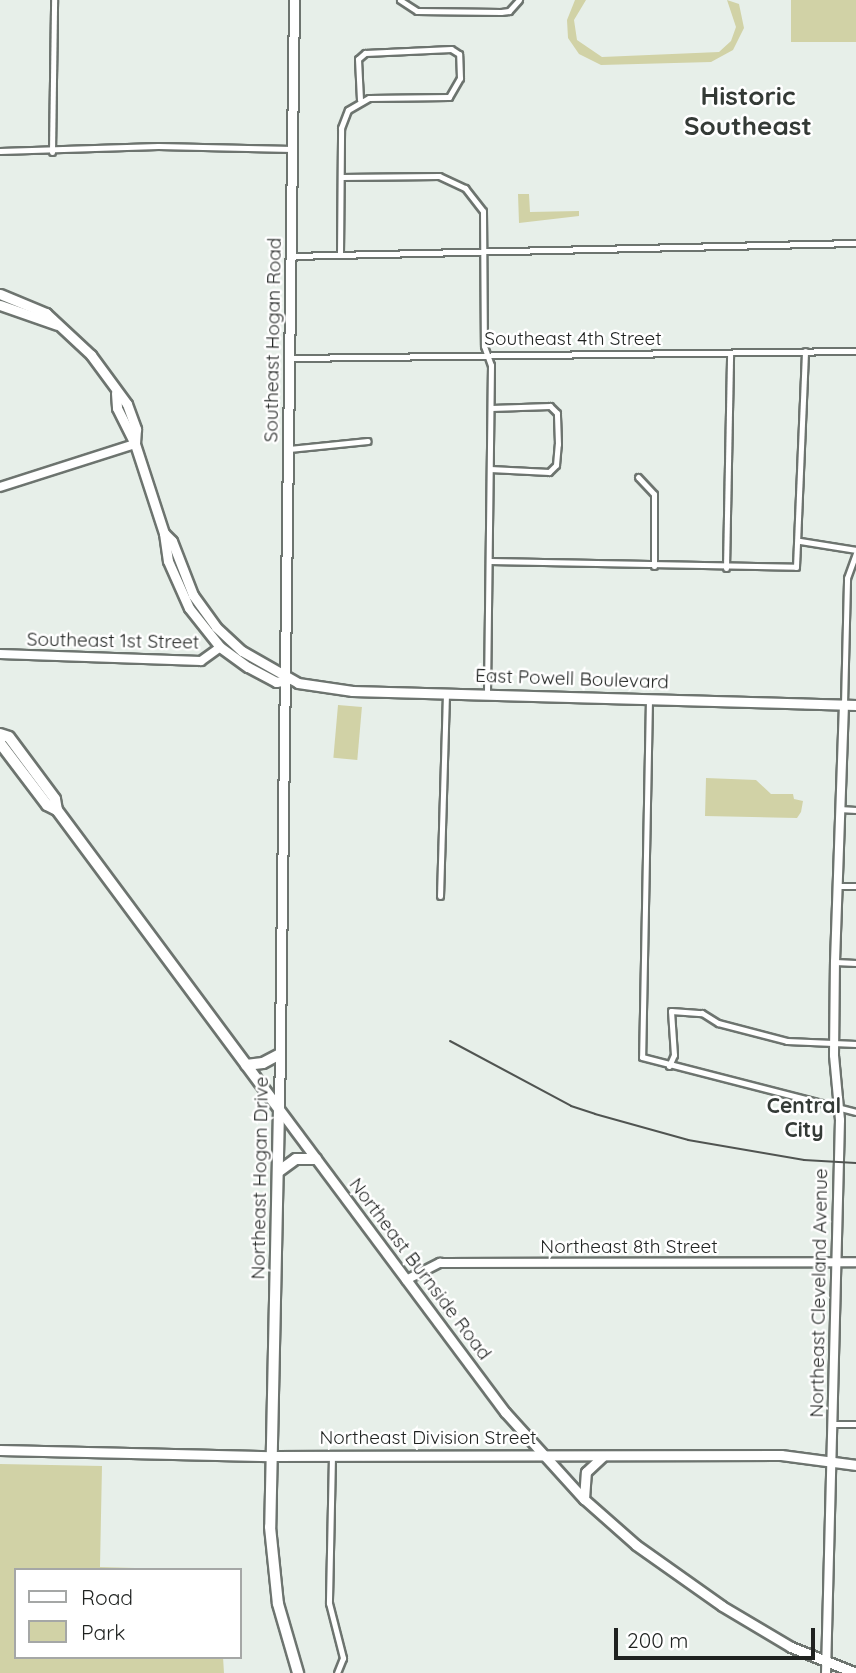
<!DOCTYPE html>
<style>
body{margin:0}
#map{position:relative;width:856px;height:1673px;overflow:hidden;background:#e7efe9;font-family:Quicksand,sans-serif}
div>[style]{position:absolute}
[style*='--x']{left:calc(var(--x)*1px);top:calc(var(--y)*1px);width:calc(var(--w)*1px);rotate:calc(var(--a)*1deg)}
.green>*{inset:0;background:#d1d2a6;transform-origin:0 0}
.roads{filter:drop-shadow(2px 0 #6d746f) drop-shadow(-2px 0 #6d746f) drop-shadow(0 2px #6d746f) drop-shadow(0 -2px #6d746f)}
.street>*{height:5px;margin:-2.5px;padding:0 2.5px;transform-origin:2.5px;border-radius:2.5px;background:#fff}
.secondary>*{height:8px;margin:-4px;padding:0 4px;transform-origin:4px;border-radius:4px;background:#fff}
.primary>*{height:9px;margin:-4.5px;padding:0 4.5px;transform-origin:4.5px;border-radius:4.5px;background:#fff}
.highway>*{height:10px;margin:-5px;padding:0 5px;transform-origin:5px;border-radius:5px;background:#fff}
.tram>*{height:2px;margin:-1px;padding:0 1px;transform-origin:1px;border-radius:1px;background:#505451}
span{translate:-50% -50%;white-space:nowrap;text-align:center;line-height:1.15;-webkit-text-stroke:5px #fff;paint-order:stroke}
.street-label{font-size:19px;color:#1f2220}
.neighbourhood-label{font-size:21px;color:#343a36;font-weight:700}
.district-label{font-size:26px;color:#343a36;font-weight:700}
.legend{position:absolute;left:14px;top:1568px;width:228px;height:91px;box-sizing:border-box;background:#fff;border:2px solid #a5a7a6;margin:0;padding:9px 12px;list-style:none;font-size:21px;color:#1f2220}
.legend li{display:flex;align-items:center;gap:14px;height:35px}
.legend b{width:35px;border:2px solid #a5a7a6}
.scale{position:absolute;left:614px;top:1628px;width:201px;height:32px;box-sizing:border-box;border:4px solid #1f2220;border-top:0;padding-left:9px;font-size:21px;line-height:24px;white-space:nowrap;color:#1f2220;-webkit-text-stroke:5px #fff;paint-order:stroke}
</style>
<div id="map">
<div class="green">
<i style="clip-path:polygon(575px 0,586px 0,574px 20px,577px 40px,602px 57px,719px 52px,731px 41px,736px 27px,727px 0,739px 4px,744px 28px,733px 50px,711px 62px,601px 65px,579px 54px,568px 38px,567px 20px)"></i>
<i style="left:791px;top:0;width:65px;height:42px"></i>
<i style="clip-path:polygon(518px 194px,529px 194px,530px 212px,579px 211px,579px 216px,519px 223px)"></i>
<i style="left:338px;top:705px;width:24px;height:53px;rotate:5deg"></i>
<i style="clip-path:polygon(706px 778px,756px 780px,771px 794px,793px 794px,794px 799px,803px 801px,801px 812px,797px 818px,705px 816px)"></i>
<i style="clip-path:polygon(0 1464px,102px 1466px,100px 1567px,205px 1570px,16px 1570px,16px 1657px,223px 1657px,224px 1673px,0 1673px)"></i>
</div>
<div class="roads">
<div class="street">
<i style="--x:400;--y:0;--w:20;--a:33"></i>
<i style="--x:417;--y:11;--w:84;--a:0.7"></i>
<i style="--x:501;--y:12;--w:8;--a:-7"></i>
<i style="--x:509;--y:11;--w:15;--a:-48"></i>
<i style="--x:0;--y:151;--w:158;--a:-1.8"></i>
<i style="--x:158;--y:146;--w:134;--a:1.3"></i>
<i style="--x:52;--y:152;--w:152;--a:-89.2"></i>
<i style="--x:341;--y:177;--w:98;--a:-0.6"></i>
<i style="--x:439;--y:176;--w:29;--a:25"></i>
<i style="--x:465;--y:188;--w:29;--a:52"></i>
<i style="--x:483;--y:211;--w:135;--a:89.6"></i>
<i style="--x:484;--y:346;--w:20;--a:70"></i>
<i style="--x:491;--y:365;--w:329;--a:90.7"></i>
<i style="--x:340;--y:254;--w:126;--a:-89.5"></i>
<i style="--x:341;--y:128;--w:19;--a:-69"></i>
<i style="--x:348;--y:110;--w:24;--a:-30"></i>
<i style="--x:369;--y:98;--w:80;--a:-0.7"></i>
<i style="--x:449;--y:97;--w:22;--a:-60"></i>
<i style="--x:460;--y:78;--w:24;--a:-92"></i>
<i style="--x:459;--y:54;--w:9;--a:-148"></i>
<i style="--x:451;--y:49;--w:86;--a:177.3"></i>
<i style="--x:365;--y:53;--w:9;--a:139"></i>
<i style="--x:358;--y:59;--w:41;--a:87.2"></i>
<i style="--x:291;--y:256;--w:565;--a:-1.32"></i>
<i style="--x:290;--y:358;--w:566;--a:-0.71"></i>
<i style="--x:289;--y:449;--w:79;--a:-5.8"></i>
<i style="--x:490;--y:469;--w:59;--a:2.9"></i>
<i style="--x:549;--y:472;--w:10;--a:-45"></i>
<i style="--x:556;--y:465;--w:21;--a:-85"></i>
<i style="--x:558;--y:444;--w:31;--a:-92"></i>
<i style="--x:557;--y:413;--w:10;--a:-135"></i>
<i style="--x:550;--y:406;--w:59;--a:178.1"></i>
<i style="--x:638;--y:477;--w:23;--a:47"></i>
<i style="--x:654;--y:494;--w:72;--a:90"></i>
<i style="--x:800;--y:541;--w:57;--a:9.1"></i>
<i style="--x:490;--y:561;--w:306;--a:1.1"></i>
<i style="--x:796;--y:567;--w:216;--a:-87.6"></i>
<i style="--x:726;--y:568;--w:215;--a:-88.9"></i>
<i style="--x:649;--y:699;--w:358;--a:91.1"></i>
<i style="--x:642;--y:1057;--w:221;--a:14.4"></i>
<i style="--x:844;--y:704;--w:126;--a:-88.6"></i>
<i style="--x:847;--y:578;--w:27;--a:-70"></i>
<i style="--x:839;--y:809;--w:17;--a:3"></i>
<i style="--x:837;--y:886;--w:19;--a:0"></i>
<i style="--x:440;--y:896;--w:203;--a:-88.3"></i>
<i style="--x:835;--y:962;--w:21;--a:3"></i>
<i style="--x:669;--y:1066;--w:12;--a:-66"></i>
<i style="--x:674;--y:1055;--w:44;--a:-93.9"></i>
<i style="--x:671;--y:1011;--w:31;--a:4"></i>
<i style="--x:702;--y:1013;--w:19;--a:32"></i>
<i style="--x:718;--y:1023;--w:71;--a:14.6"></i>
<i style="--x:787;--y:1041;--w:69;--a:2.5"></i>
<i style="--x:832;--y:1424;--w:24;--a:0"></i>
<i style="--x:332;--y:1456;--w:147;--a:91.2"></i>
<i style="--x:329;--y:1603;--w:57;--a:75.7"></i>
<i style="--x:343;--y:1658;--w:16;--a:112"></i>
</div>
<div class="secondary">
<i style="--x:0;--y:487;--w:142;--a:-17.7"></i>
<i style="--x:0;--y:654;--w:201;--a:2"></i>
<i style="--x:201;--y:661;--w:24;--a:-36"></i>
<i style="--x:406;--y:1280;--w:38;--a:-27"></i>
<i style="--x:440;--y:1263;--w:416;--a:-0.1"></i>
<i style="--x:826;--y:1673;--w:553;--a:-88.55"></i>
<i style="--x:840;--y:1120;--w:65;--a:-95.3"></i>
<i style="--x:834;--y:1055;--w:93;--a:-89.4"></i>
<i style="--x:835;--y:962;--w:258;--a:-88"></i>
</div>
<div class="primary">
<i style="--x:294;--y:0;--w:1109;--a:90.77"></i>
<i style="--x:279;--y:1109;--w:378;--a:53.3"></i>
<i style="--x:505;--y:1412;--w:118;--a:47.8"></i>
<i style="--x:584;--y:1499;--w:69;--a:41.5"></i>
<i style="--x:636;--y:1545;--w:105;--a:35.3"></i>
<i style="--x:722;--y:1606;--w:80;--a:30.7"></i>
<i style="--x:791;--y:1647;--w:70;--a:21.8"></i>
<i style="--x:0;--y:294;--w:50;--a:22.4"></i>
<i style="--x:46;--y:313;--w:62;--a:43"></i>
<i style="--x:91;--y:355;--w:61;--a:53.7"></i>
<i style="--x:127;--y:404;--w:27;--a:70"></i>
<i style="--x:136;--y:429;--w:15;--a:94"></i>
<i style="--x:0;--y:305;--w:60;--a:19.3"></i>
<i style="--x:116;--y:393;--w:15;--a:86"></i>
<i style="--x:117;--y:408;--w:40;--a:63.4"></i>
<i style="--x:135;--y:444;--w:94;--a:72"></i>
<i style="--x:164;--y:533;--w:28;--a:82"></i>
<i style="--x:168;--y:561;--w:51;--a:65.9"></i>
<i style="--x:189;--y:608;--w:50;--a:51.5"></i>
<i style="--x:220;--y:647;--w:34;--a:36"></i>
<i style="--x:248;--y:667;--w:32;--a:28"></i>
<i style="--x:276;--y:682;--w:11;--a:-10"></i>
<i style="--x:164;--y:533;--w:11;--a:45"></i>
<i style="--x:172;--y:541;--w:58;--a:68.7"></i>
<i style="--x:193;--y:595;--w:39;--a:54"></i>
<i style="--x:216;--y:627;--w:35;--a:43"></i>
<i style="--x:242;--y:651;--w:64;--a:29.7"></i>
<i style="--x:298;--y:683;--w:55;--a:8.4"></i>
<i style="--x:352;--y:691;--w:504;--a:1.59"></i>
<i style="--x:0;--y:1450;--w:271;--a:1.3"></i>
<i style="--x:271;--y:1456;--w:510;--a:-0.11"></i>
<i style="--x:781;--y:1455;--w:76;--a:7.6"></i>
<i style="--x:584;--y:1499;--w:27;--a:-86"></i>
<i style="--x:586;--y:1472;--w:23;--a:-43"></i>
</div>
<div class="highway">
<i style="--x:0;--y:734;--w:9;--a:18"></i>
<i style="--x:9;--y:737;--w:77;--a:53.4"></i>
<i style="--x:55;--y:799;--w:11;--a:80"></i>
<i style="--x:57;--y:810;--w:372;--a:53.4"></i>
<i style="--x:279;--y:1109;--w:418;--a:91.2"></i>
<i style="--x:270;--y:1527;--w:77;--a:84.1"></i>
<i style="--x:278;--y:1604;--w:72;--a:73.8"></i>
<i style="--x:0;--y:735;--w:8;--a:90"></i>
<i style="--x:0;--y:743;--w:78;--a:52.8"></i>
<i style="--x:47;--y:805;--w:11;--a:27"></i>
<i style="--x:246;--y:1065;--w:17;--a:-7"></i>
<i style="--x:263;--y:1063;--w:19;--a:-28"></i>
<i style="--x:278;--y:1172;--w:22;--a:-36"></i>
<i style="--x:296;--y:1159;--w:20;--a:0"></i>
</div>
</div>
<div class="tram">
<i style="--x:450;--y:1041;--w:137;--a:28.2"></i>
<i style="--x:571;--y:1106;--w:25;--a:18"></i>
<i style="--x:595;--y:1114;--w:97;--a:15.6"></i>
<i style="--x:688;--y:1140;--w:118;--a:9.8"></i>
<i style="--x:804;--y:1160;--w:52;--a:3.3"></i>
</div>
<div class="street-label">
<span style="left:573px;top:339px">Southeast 4th Street</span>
<span style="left:273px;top:340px;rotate:-89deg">Southeast Hogan Road</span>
<span style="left:113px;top:641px;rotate:1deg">Southeast 1st Street</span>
<span style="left:572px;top:679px;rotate:2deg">East Powell Boulevard</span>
<span style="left:260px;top:1178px;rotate:-89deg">Northeast Hogan Drive</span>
<span style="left:629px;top:1247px">Northeast 8th Street</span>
<span style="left:420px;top:1269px;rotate:53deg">Northeast Burnside Road</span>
<span style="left:819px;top:1293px;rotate:-89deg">Northeast Cleveland Avenue</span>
<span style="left:428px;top:1438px">Northeast Division Street</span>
</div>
<div class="neighbourhood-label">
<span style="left:804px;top:1117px">Central<br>City</span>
</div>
<div class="district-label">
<span style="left:748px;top:111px">Historic<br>Southeast</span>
</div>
<ul class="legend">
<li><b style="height:9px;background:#fff"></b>Road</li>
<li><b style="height:19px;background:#d1d2a6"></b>Park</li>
</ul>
<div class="scale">200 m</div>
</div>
